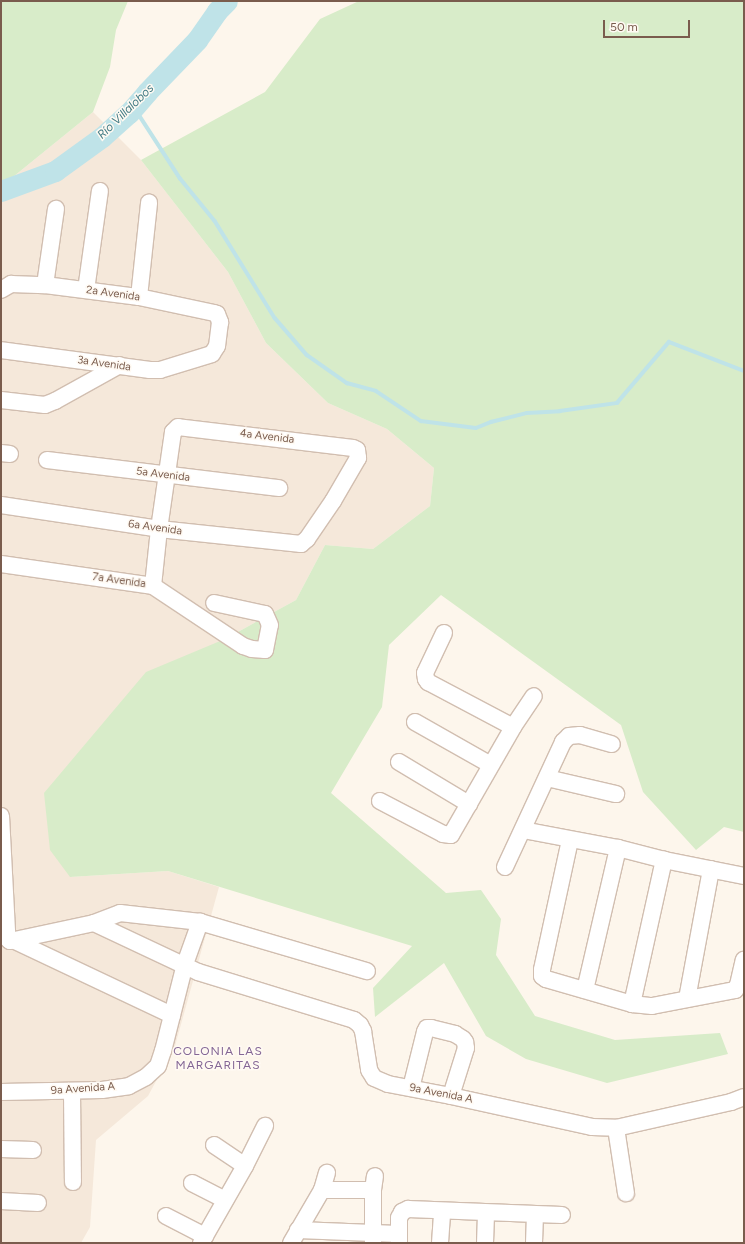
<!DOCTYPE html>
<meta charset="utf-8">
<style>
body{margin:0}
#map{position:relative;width:745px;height:1244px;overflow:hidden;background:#fdf6ec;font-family:Figtree,sans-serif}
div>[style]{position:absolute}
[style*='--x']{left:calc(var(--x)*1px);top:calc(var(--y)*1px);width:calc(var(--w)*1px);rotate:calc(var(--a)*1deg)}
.residential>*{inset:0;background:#f5e8da}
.green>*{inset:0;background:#d8ecc9}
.stream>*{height:3.5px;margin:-1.75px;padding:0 1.75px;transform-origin:1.75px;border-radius:1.75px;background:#bfe3e8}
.river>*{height:21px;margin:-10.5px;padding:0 10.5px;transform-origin:10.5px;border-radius:10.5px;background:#bfe3e8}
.roads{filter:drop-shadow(1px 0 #d1beb0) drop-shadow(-1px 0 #d1beb0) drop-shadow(0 1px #d1beb0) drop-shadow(0 -1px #d1beb0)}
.minor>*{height:16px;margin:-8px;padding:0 8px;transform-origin:8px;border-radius:8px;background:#fff}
span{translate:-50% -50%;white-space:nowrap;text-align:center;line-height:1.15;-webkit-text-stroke:3px #fffaf3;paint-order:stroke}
.street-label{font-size:11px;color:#7a5c4d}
.water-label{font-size:12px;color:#437c86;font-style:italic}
.neighbourhood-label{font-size:12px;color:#846695;letter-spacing:1px}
.frame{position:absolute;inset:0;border:2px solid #7a5c4d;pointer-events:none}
.scale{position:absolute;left:603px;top:20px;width:87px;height:18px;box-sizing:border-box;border:2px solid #7a5c4d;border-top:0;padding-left:5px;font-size:12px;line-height:14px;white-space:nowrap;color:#7a5c4d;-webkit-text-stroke:3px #fffaf3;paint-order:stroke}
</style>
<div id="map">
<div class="residential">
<i style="clip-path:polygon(93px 112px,141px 160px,228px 272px,266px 343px,328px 403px,387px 429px,434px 468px,430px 506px,373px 549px,325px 545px,296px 600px,225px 639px,70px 877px,168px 871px,219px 887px,175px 1046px,148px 1096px,96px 1140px,90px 1227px,81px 1243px,1px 1243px,1px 183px,8px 181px)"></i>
</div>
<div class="green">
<i style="clip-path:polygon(1px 1px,128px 1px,116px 30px,110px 67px,93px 112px,8px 181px,1px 183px)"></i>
<i style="clip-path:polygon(359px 1px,744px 1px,744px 832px,724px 827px,696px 850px,643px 792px,621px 725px,441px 595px,389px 645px,382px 707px,331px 793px,446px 893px,481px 890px,501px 919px,496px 955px,535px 1016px,615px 1040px,720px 1033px,728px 1054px,607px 1083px,526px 1059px,486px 1036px,444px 963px,375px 1017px,373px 988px,412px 946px,168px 871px,70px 877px,50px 850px,44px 793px,146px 672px,225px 639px,296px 600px,325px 545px,373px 549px,430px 506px,434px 468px,387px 429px,328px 403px,266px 343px,228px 272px,141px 160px,265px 92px,320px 19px)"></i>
</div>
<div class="stream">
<i style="--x:134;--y:107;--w:85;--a:57.1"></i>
<i style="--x:180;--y:178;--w:55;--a:50.9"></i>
<i style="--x:215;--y:221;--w:114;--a:58.3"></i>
<i style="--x:275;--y:318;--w:49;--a:49.1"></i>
<i style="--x:307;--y:355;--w:49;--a:35"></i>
<i style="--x:347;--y:383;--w:30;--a:15"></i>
<i style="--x:376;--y:391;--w:54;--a:33.7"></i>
<i style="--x:421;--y:421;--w:55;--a:7.3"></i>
<i style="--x:476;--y:428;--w:16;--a:-22"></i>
<i style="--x:491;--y:422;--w:37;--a:-14"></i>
<i style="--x:527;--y:413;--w:33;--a:-3"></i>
<i style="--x:560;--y:411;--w:58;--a:-8"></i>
<i style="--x:617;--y:403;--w:80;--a:-49.6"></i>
<i style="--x:669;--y:342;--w:80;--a:21.1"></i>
</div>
<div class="river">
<i style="--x:1;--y:191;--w:58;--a:-20.3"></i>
<i style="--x:55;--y:171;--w:58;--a:-35.9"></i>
<i style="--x:102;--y:137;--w:36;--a:-42"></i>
<i style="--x:129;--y:113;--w:28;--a:-49"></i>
<i style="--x:147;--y:92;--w:72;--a:-46.1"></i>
<i style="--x:197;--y:40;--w:35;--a:-55"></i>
<i style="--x:217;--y:11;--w:14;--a:-45"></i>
</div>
<div class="roads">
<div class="minor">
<i style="--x:45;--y:285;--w:77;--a:-81.8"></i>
<i style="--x:1;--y:290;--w:12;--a:-31"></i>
<i style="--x:11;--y:284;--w:34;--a:2"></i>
<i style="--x:45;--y:285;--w:95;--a:7.3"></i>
<i style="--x:139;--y:297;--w:77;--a:12"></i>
<i style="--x:214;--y:313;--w:3;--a:18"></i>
<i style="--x:217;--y:314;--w:9;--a:69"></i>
<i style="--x:220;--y:322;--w:24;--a:97"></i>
<i style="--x:217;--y:346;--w:9;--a:122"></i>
<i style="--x:212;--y:354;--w:54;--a:162.9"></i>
<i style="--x:160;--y:370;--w:10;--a:180"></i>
<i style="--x:150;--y:370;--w:150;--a:-172.4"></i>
<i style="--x:86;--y:290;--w:100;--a:-82"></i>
<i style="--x:139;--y:297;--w:95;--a:-83.9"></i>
<i style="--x:1;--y:400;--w:44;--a:6.5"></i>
<i style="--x:45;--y:405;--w:11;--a:-22"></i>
<i style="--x:55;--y:401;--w:74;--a:-29"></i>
<i style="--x:1;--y:453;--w:9;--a:6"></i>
<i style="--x:47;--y:460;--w:234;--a:6.9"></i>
<i style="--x:1;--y:505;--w:160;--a:8.6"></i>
<i style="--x:159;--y:529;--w:143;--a:6"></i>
<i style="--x:301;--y:544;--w:8;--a:-40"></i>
<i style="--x:307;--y:539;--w:46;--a:-55.6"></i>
<i style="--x:333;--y:501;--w:50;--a:-59.8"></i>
<i style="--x:358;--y:458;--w:8;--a:-97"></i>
<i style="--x:357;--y:450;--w:4;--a:-153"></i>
<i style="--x:353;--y:448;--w:176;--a:-173.2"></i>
<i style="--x:178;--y:427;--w:7;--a:135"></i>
<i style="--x:173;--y:432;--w:98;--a:98.2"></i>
<i style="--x:159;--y:529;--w:57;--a:96"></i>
<i style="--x:1;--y:564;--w:154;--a:8.2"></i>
<i style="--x:153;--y:586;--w:108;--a:33.7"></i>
<i style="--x:243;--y:646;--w:9;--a:18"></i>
<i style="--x:252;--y:649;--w:13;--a:4"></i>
<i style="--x:265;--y:650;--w:25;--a:-79"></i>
<i style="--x:270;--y:625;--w:12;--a:-114"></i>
<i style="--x:265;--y:614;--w:52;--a:-167.8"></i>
<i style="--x:444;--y:633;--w:44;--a:115.4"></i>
<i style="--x:425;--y:673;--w:6;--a:81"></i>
<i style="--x:426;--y:679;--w:4;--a:56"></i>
<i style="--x:428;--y:682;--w:96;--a:27.9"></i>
<i style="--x:415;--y:722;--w:87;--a:29.5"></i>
<i style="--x:399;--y:762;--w:82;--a:31"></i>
<i style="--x:547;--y:778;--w:71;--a:13.1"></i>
<i style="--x:380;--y:801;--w:71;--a:27.6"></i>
<i style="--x:443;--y:834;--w:8;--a:7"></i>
<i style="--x:451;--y:835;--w:125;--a:-60.1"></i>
<i style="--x:513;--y:727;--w:37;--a:-56"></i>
<i style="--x:1;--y:816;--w:116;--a:87"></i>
<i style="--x:7;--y:932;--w:7;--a:82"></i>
<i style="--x:8;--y:939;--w:3;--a:45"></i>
<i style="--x:10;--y:941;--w:86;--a:-12.1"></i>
<i style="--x:94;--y:923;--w:28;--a:-21"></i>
<i style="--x:120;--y:913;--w:81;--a:6.4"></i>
<i style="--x:200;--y:922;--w:174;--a:16.4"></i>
<i style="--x:523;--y:830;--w:97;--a:10.7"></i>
<i style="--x:618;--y:848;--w:48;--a:14.6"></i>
<i style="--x:664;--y:860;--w:82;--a:11.3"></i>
<i style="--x:570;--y:840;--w:133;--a:102.2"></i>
<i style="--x:542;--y:970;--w:6;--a:90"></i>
<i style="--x:542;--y:976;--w:5;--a:37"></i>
<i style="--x:546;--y:979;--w:90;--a:16.2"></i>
<i style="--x:632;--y:1004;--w:20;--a:6"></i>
<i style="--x:652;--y:1006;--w:85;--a:-10.9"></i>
<i style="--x:735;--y:990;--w:6;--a:-59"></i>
<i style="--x:738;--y:985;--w:26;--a:-77"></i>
<i style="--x:505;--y:867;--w:138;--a:-65.1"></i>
<i style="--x:563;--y:742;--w:8;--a:-45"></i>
<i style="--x:569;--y:736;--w:11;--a:-5"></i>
<i style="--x:580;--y:735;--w:33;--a:16"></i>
<i style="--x:94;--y:923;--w:115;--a:25.2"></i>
<i style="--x:198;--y:972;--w:163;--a:17.1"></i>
<i style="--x:354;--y:1020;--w:8;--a:40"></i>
<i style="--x:360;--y:1025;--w:7;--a:63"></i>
<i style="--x:363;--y:1031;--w:39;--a:81"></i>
<i style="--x:369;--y:1070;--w:9;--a:58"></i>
<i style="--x:374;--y:1078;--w:15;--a:23"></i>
<i style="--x:388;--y:1084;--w:64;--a:10.8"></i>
<i style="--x:451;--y:1096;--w:144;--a:12.4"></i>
<i style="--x:592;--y:1127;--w:24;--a:2"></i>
<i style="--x:616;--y:1128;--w:118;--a:-12.7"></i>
<i style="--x:731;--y:1102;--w:14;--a:-21"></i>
<i style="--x:13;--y:940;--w:176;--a:25.3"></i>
<i style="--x:585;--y:990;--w:146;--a:-76.9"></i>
<i style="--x:687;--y:999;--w:132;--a:-79.5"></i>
<i style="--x:632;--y:1004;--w:148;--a:-77.5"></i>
<i style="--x:411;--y:1088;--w:58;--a:-76"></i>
<i style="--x:425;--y:1032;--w:4;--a:-63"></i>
<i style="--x:427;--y:1028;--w:4;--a:0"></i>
<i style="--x:431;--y:1028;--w:25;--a:14"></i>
<i style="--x:455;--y:1034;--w:9;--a:32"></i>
<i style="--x:463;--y:1039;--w:4;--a:56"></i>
<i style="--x:465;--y:1042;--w:6;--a:81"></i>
<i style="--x:466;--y:1048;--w:50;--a:107.4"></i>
<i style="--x:1;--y:1092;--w:101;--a:-1.1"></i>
<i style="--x:102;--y:1090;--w:27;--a:-8"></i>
<i style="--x:129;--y:1086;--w:19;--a:-28"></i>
<i style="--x:146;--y:1077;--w:16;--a:-43"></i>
<i style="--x:158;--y:1066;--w:16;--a:-72"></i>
<i style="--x:163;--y:1051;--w:90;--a:-75.8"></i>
<i style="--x:185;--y:964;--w:45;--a:-70.3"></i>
<i style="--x:72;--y:1092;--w:90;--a:89.4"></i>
<i style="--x:616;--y:1128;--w:66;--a:81.3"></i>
<i style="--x:214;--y:1145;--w:37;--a:34"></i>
<i style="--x:1;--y:1149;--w:32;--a:2"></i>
<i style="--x:192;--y:1183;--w:37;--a:27"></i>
<i style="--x:322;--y:1190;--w:51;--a:0"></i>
<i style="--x:1;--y:1201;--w:37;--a:3"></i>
<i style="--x:166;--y:1216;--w:44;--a:27.1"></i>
<i style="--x:298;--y:1230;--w:100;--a:2.3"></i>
<i style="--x:201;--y:1243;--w:89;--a:-60.3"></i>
<i style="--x:245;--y:1166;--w:45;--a:-63.4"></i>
<i style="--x:291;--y:1243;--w:61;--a:-59.7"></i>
<i style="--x:322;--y:1190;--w:18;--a:-74"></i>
<i style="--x:373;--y:1243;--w:53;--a:-90"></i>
<i style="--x:373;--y:1190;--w:14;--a:-82"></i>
<i style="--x:399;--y:1243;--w:25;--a:-90"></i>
<i style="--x:399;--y:1218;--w:7;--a:-63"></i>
<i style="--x:402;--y:1212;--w:7;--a:-27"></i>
<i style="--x:408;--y:1209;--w:154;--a:2.2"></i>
<i style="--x:440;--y:1243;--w:31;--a:-86"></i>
<i style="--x:485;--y:1243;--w:30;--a:-88"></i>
<i style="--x:534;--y:1243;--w:28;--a:-88"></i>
</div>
</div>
<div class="street-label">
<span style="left:113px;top:294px;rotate:8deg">2a Avenida</span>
<span style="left:104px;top:364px;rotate:8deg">3a Avenida</span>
<span style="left:267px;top:437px;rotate:7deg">4a Avenida</span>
<span style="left:163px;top:475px;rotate:7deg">5a Avenida</span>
<span style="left:155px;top:528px;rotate:8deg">6a Avenida</span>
<span style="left:119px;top:581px;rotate:8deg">7a Avenida</span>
<span style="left:83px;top:1089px;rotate:-4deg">9a Avenida A</span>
<span style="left:441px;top:1094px;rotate:11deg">9a Avenida A</span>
</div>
<div class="water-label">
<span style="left:126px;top:112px;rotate:-44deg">Río Villalobos</span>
</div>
<div class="neighbourhood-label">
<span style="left:218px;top:1059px">COLONIA LAS<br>MARGARITAS</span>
</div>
<div class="frame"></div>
<div class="scale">50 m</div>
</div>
